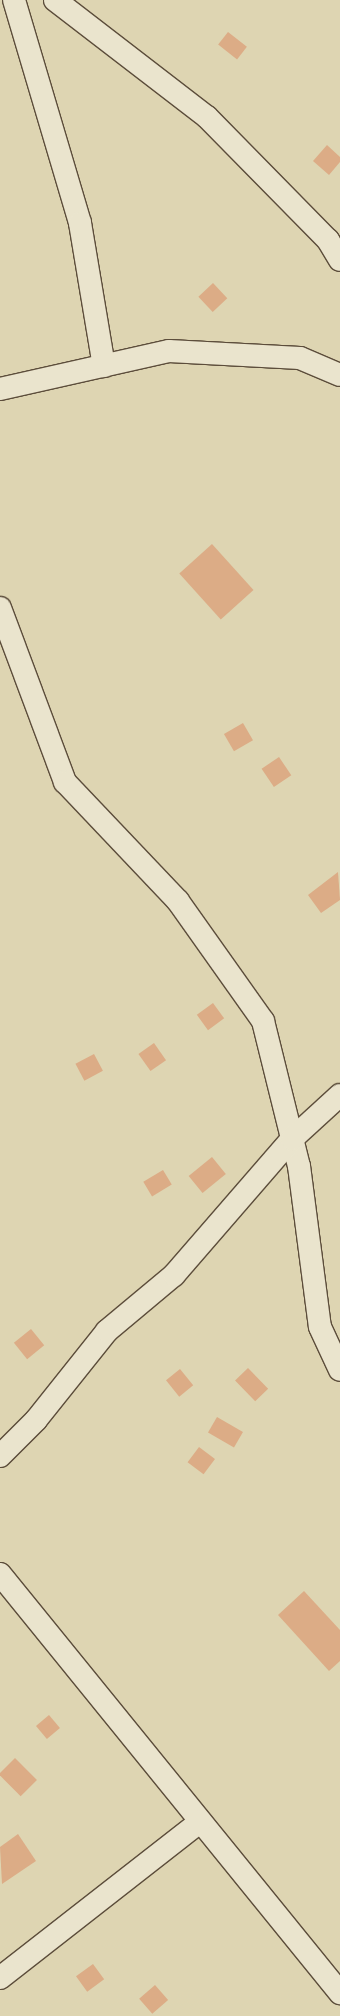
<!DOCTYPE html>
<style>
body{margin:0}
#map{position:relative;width:340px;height:2016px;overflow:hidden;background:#ded5b2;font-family:"Libre Bodoni",serif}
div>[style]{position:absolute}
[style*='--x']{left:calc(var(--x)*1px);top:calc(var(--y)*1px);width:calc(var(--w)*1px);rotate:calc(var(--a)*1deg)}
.building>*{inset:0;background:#dcac86;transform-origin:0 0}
.roads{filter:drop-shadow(1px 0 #5c4d3b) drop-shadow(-1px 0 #5c4d3b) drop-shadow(0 1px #5c4d3b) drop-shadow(0 -1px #5c4d3b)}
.minor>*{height:22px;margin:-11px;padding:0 11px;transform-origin:11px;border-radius:11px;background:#eae4cd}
span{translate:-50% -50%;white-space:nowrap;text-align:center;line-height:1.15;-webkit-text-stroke:3px #eae4cd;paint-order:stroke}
</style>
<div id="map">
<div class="building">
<i style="left:228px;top:32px;width:24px;height:16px;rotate:38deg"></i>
<i style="clip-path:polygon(327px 145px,340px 157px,340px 162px,329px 175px,313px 161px)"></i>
<i style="left:213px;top:283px;width:21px;height:20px;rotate:47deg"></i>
<i style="left:212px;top:544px;width:62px;height:44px;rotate:48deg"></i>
<i style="left:243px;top:723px;width:20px;height:22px;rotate:60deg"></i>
<i style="left:279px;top:757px;width:22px;height:21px;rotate:56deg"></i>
<i style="clip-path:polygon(338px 872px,340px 900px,321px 913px,308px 895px)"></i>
<i style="left:213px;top:1003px;width:19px;height:20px;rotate:54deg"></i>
<i style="left:154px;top:1043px;width:21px;height:19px;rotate:55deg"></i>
<i style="left:94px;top:1054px;width:19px;height:21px;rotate:62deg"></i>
<i style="left:212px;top:1157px;width:22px;height:30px;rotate:51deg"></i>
<i style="left:163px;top:1170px;width:17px;height:23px;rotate:59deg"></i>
<i style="left:31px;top:1329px;width:21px;height:22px;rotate:51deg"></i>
<i style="left:248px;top:1368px;width:29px;height:18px;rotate:46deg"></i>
<i style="left:180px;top:1369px;width:21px;height:18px;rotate:51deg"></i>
<i style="left:217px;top:1417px;width:30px;height:18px;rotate:30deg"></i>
<i style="left:199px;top:1447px;width:20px;height:19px;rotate:37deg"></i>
<i style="clip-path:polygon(304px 1591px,340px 1630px,340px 1661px,329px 1671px,278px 1615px)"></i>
<i style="left:49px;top:1715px;width:17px;height:17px;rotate:50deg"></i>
<i style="left:15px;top:1758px;width:31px;height:23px;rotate:45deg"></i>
<i style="clip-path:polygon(18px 1834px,36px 1861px,2px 1884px,0 1847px)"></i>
<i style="left:93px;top:1964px;width:19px;height:21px;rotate:54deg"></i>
<i style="left:155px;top:1985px;width:20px;height:21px;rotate:49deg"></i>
</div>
<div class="roads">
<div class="minor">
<i style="--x:14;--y:0;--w:233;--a:73.5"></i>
<i style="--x:80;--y:223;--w:145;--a:80.5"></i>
<i style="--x:55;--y:0;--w:192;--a:37.6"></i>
<i style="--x:207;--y:117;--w:173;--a:45.5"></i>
<i style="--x:328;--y:240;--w:23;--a:59"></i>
<i style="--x:0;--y:389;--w:173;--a:-12.7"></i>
<i style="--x:169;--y:351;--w:131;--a:3.1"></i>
<i style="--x:300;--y:358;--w:43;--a:23"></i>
<i style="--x:0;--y:608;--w:186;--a:69.5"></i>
<i style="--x:65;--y:782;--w:164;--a:46.5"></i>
<i style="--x:178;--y:901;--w:147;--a:54.7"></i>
<i style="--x:263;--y:1021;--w:149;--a:76.1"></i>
<i style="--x:299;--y:1166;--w:162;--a:82.6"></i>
<i style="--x:320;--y:1327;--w:47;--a:65.1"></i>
<i style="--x:0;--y:1456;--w:51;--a:-45"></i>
<i style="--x:36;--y:1420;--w:114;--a:-51.4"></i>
<i style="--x:107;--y:1331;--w:87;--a:-39.9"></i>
<i style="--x:174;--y:1275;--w:180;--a:-49.1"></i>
<i style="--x:292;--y:1139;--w:65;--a:-42.5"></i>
<i style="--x:0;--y:1574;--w:540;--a:50.94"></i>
<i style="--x:0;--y:1978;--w:254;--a:-38"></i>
</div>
</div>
</div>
